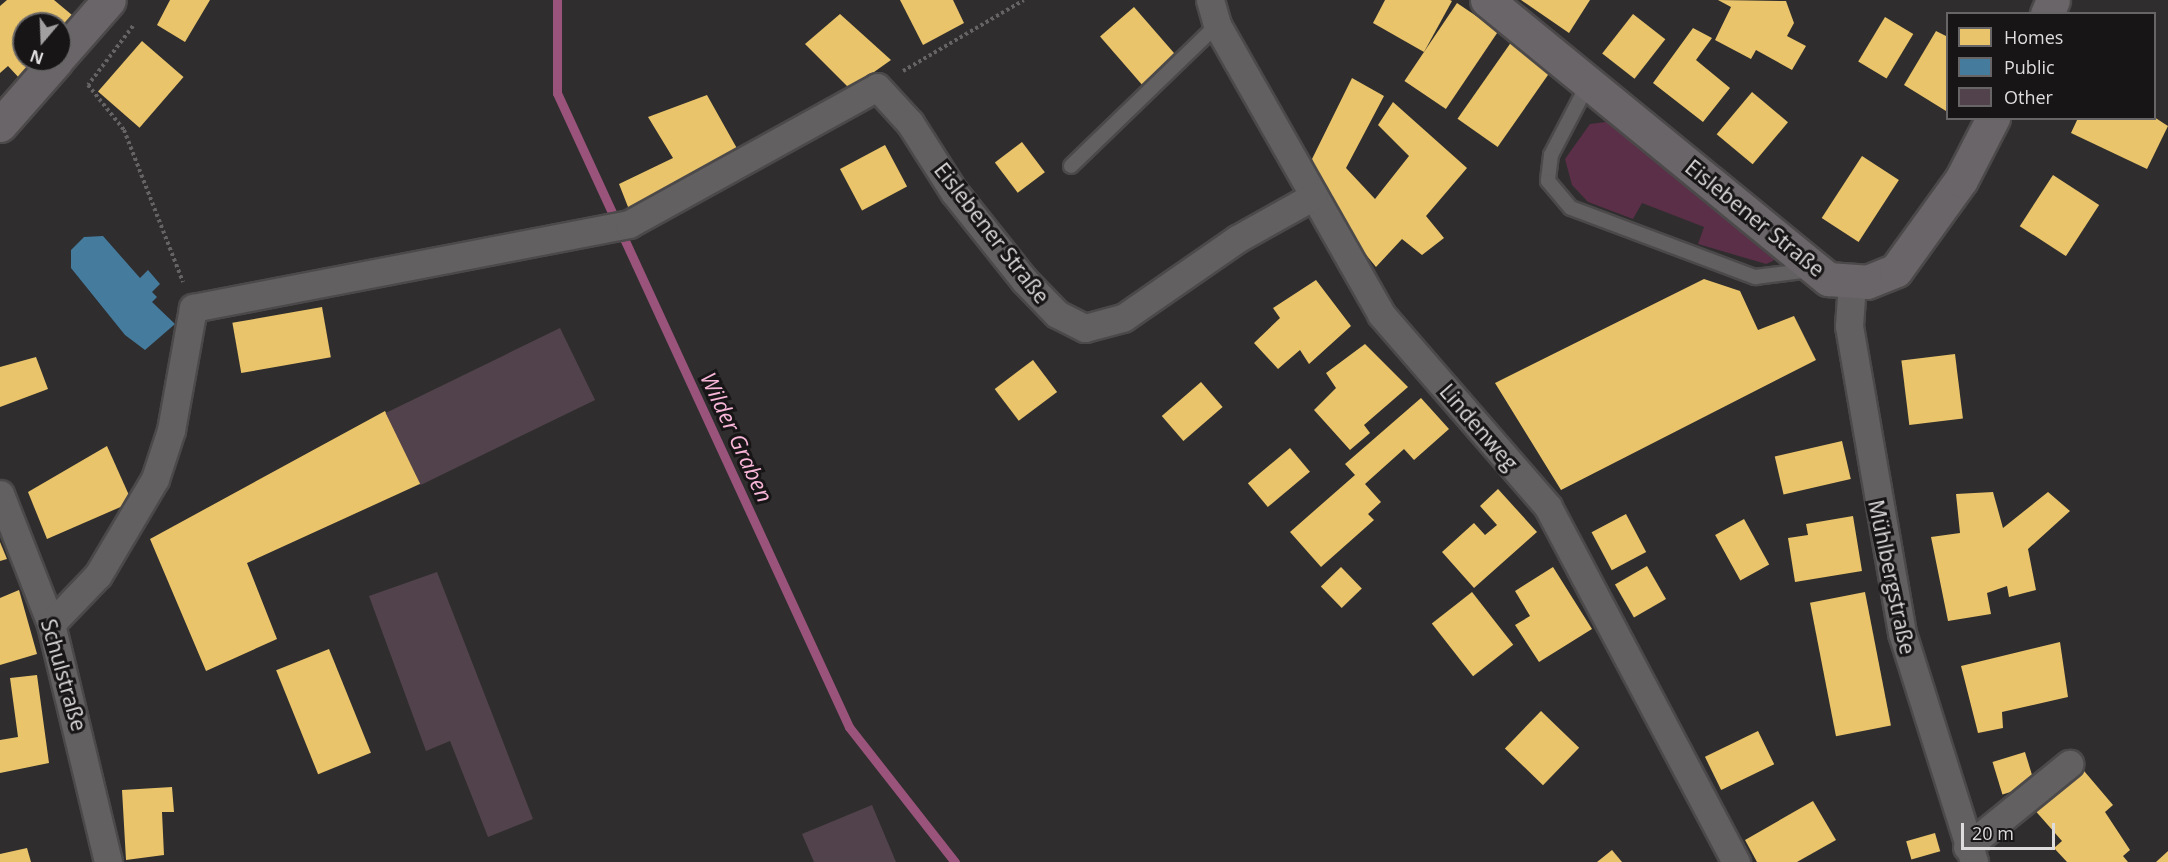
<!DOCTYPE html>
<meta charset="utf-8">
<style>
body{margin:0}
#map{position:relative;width:2168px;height:862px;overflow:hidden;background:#2f2d2e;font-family:"Open Sans",sans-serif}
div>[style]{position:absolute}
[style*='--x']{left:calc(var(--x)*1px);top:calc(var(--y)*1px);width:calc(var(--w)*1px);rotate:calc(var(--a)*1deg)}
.green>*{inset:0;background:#5a2f47}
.homes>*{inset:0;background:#e9c46a;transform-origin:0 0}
.public>*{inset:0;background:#457b9d}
.stream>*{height:9px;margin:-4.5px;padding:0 4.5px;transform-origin:4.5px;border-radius:4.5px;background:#9a537b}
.building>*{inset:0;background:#52424b;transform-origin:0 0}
.path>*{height:4px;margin-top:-2px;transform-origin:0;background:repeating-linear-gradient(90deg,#656364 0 3px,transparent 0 6px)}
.roads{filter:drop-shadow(2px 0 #4c494a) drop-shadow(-2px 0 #4c494a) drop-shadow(0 2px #4c494a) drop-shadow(0 -2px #4c494a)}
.service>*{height:14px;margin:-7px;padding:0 7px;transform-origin:7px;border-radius:7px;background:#626061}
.minor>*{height:27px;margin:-13.5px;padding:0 13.5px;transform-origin:13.5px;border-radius:13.5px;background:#626061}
.secondary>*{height:33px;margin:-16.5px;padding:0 16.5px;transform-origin:16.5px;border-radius:16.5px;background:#6a6568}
span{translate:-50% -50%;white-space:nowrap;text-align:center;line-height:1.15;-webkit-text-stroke:6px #171516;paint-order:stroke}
.street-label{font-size:21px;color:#dfdcdd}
.water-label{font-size:22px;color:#f8b6d8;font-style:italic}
.legend{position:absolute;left:1946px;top:12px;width:210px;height:108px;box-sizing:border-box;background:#171516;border:2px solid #676566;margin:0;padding:8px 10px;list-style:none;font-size:18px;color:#dfdcdd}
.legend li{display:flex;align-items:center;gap:12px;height:30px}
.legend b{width:30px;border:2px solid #676566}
.north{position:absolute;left:12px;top:12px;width:60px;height:60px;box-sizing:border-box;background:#171516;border:2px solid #676566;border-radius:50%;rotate:199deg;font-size:16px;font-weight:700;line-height:24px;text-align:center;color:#dfdcdd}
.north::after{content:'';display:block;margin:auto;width:21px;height:27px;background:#a19fa0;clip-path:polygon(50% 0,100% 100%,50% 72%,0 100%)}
.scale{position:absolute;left:1961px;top:823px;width:94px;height:27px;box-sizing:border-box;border:3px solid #dfdcdd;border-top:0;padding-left:8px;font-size:18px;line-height:21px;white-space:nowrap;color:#dfdcdd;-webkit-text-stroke:4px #171516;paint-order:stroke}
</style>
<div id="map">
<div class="green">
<i style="clip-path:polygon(1613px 121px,1776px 253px,1773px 261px,1766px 264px,1698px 244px,1704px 227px,1642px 203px,1633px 219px,1588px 202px,1572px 185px,1565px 159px,1590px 124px)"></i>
</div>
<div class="homes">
<i style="clip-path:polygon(7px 0,54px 0,72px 15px,60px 31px,60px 24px,24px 24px,24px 60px,37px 60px,21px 80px,8px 66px,0 73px,0 6px)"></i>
<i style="clip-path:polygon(170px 0,210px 0,185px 42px,157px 25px)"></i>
<i style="clip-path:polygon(900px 0,953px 0,964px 23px,923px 45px)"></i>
<i style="clip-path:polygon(1385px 0,1450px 0,1452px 1px,1424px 52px,1373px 23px)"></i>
<i style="clip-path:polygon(1521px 0,1590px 0,1569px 33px)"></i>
<i style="clip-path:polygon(1718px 0,1786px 1px,1794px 23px,1787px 36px,1806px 46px,1792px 70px,1756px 50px,1751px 59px,1715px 40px,1731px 7px)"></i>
<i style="left:1457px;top:3px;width:50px;height:94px;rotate:34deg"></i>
<i style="left:1134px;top:7px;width:64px;height:45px;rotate:49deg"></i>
<i style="clip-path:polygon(840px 14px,891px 60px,850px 89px,805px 44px)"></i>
<i style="left:1633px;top:14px;width:41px;height:50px;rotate:38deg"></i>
<i style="left:1885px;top:17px;width:33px;height:52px;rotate:31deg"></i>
<i style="clip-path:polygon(1693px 28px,1712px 38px,1696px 60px,1730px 88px,1703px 122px,1653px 83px)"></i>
<i style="clip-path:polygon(1936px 31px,1948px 37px,1946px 111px,1904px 85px)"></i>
<i style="left:142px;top:41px;width:55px;height:67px;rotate:41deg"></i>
<i style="left:1512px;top:41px;width:49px;height:95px;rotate:35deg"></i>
<i style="clip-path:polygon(1352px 78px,1384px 96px,1346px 168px,1375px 199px,1409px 156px,1378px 125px,1393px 102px,1467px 168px,1426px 216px,1444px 238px,1422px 255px,1402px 239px,1376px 267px,1331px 212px,1312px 159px)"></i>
<i style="left:1752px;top:92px;width:47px;height:55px;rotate:40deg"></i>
<i style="clip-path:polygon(707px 95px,739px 152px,630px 212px,619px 184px,673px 158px,648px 117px)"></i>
<i style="clip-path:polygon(2154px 117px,2168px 126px,2147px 169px,2071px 133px,2078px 118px)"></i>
<i style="left:1022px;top:142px;width:38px;height:34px;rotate:53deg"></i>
<i style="left:885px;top:145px;width:47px;height:51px;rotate:62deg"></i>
<i style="left:1862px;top:156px;width:44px;height:74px;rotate:33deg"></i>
<i style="left:2053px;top:175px;width:55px;height:61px;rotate:33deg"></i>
<i style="clip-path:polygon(1704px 279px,1740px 291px,1758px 330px,1794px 316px,1816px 360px,1561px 490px,1495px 383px)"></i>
<i style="clip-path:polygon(1316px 280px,1351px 326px,1309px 364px,1300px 350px,1278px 369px,1254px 343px,1280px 318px,1273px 308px)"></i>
<i style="left:322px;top:307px;width:51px;height:91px;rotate:80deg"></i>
<i style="clip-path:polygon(1365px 344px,1408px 387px,1364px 425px,1370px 433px,1350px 450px,1314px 410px,1336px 388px,1326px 373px)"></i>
<i style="left:1955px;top:354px;width:65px;height:54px;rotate:83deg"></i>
<i style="clip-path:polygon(36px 357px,48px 389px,0 407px,0 367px)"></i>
<i style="left:1033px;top:360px;width:40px;height:48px;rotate:53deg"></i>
<i style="left:1201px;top:382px;width:33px;height:52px;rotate:49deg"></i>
<i style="clip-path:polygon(1421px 398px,1449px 429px,1414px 460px,1404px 449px,1365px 484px,1381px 502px,1368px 514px,1374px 520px,1321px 567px,1290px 532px,1355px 475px,1345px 464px)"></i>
<i style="clip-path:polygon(385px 411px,422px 483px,247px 563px,277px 639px,206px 671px,150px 539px)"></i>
<i style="left:1842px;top:441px;width:39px;height:69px;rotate:77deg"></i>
<i style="clip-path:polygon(107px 446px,132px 502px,47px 539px,28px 492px)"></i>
<i style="left:1290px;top:448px;width:31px;height:55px;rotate:50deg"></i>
<i style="clip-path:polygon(1498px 489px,1537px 532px,1474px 588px,1442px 552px,1474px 523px,1485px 535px,1497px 525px,1480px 506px)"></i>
<i style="clip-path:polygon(1993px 492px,2003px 528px,2048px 492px,2070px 511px,2028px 549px,2036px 590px,2009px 597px,2007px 586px,1987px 593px,1991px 614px,1948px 621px,1931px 537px,1960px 533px,1956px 494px)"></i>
<i style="left:1626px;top:514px;width:43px;height:39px;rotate:62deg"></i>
<i style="clip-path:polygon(1853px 516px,1862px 571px,1795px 582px,1788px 538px,1808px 535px,1806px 524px)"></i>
<i style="left:1744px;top:519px;width:52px;height:33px;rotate:61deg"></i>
<i style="clip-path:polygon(0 542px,7px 559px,0 561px)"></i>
<i style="left:1647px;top:566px;width:38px;height:37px;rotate:60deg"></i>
<i style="left:1341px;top:567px;width:30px;height:28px;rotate:46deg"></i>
<i style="clip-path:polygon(1553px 567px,1592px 629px,1539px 662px,1515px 625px,1530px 616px,1515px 591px)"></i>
<i style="clip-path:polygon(19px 590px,37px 654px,0 665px,0 598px)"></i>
<i style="left:1472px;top:592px;width:67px;height:51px;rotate:52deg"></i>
<i style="left:1865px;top:592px;width:136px;height:56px;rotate:79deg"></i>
<i style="clip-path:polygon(2060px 642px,2068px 697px,2002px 712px,2003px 728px,1978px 733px,1961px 666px)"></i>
<i style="left:329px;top:649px;width:112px;height:57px;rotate:68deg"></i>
<i style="clip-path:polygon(37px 675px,49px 763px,0 773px,0 740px,18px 737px,10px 678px)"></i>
<i style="left:1541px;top:711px;width:53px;height:52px;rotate:44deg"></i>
<i style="left:1758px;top:731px;width:37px;height:59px;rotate:64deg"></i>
<i style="left:2025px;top:752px;width:34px;height:34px;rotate:73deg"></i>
<i style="clip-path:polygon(2079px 765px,2113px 805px,2105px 812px,2130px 850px,2123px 856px,2128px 862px,2067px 862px,2054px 848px,2062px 841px,2032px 807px)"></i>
<i style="clip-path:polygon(172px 787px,174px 812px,162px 812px,164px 855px,126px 860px,122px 790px)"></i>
<i style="clip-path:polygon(1813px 801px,1836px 840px,1797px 862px,1757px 862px,1745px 840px)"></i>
<i style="left:1935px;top:833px;width:19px;height:30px;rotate:74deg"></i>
<i style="clip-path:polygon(27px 848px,31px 862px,0 862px,0 854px)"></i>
<i style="clip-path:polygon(1612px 850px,1622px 862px,1597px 862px)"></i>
<i style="clip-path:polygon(2168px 851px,2168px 862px,2156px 862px)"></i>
</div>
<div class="public">
<i style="clip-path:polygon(103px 236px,140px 278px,148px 270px,160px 284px,152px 292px,157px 297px,152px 302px,175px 324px,145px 350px,125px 335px,71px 268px,71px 250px,84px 237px)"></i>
</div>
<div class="stream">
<i style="--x:557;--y:0;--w:93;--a:90"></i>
<i style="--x:557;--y:93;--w:698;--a:65.27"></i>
<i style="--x:849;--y:727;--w:172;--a:51.9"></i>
</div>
<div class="building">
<i style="left:560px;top:328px;width:80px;height:194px;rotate:64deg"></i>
<i style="clip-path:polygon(437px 572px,533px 819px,488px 837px,450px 741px,426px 751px,369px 596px)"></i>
<i style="clip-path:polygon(872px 805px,896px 862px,814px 862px,802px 834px)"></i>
</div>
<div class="path">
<i style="--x:133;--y:26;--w:74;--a:127.3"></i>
<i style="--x:88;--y:85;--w:58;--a:51.3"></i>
<i style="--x:124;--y:130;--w:163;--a:68.8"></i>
<i style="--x:903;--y:71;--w:140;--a:-30.4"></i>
</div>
<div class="roads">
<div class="service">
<i style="--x:1589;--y:82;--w:82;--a:117.5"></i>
<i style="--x:1551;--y:155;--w:26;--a:97"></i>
<i style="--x:1548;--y:181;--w:35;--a:50"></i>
<i style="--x:1571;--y:208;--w:197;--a:20.6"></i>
<i style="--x:1755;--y:277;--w:56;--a:-7.1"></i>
<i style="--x:1071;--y:166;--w:203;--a:-44"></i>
</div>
<div class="minor">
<i style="--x:1210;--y:0;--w:26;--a:74"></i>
<i style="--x:1217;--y:25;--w:332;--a:60.4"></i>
<i style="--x:1381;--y:314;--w:255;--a:49.1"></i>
<i style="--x:1548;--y:507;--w:402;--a:62.1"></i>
<i style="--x:1852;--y:283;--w:43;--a:94"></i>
<i style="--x:1849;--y:326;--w:312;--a:80.2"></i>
<i style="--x:1902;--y:633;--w:240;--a:72.5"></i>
<i style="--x:0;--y:494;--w:140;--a:68.6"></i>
<i style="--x:51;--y:624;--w:245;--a:76.5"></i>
<i style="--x:51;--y:624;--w:68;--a:-46.2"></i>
<i style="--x:98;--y:575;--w:112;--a:-59.3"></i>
<i style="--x:155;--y:479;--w:52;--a:-71.9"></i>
<i style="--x:171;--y:430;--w:124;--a:-79.8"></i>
<i style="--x:193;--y:308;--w:444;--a:-10.9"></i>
<i style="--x:629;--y:224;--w:283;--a:-28.9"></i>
<i style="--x:877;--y:87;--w:49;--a:47.5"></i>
<i style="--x:910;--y:123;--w:82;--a:57.5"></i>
<i style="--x:954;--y:192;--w:112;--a:51.5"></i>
<i style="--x:1024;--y:280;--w:47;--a:45.9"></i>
<i style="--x:1057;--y:314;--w:31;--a:27"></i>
<i style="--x:1085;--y:328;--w:39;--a:-15"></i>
<i style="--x:1123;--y:318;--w:139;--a:-34.7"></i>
<i style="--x:1237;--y:239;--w:88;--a:-29.2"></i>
<i style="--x:1967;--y:847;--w:132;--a:-39.1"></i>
</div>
<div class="secondary">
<i style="--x:1487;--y:0;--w:441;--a:39.3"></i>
<i style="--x:1828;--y:279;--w:39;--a:4"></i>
<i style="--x:1867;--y:282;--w:31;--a:-22"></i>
<i style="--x:1896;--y:270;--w:111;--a:-54.2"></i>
<i style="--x:1961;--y:180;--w:70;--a:-62.7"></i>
<i style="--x:2047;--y:14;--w:15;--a:-67"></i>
<i style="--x:60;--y:56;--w:74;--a:-48.8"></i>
<i style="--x:0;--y:125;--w:86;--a:-48.8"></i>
</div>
</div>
<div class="street-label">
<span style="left:1755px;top:218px;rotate:39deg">Eislebener Straße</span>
<span style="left:992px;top:233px;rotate:52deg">Eislebener Straße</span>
<span style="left:1479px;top:427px;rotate:49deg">Lindenweg</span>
<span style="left:1892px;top:577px;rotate:78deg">Mühlbergstraße</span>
<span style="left:64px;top:675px;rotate:74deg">Schulstraße</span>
</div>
<div class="water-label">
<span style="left:737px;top:437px;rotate:65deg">Wilder Graben</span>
</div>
<ul class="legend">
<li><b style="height:16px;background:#e9c46a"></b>Homes</li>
<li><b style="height:16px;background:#457b9d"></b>Public</li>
<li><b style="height:16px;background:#52424b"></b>Other</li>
</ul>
<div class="north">N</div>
<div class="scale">20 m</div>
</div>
